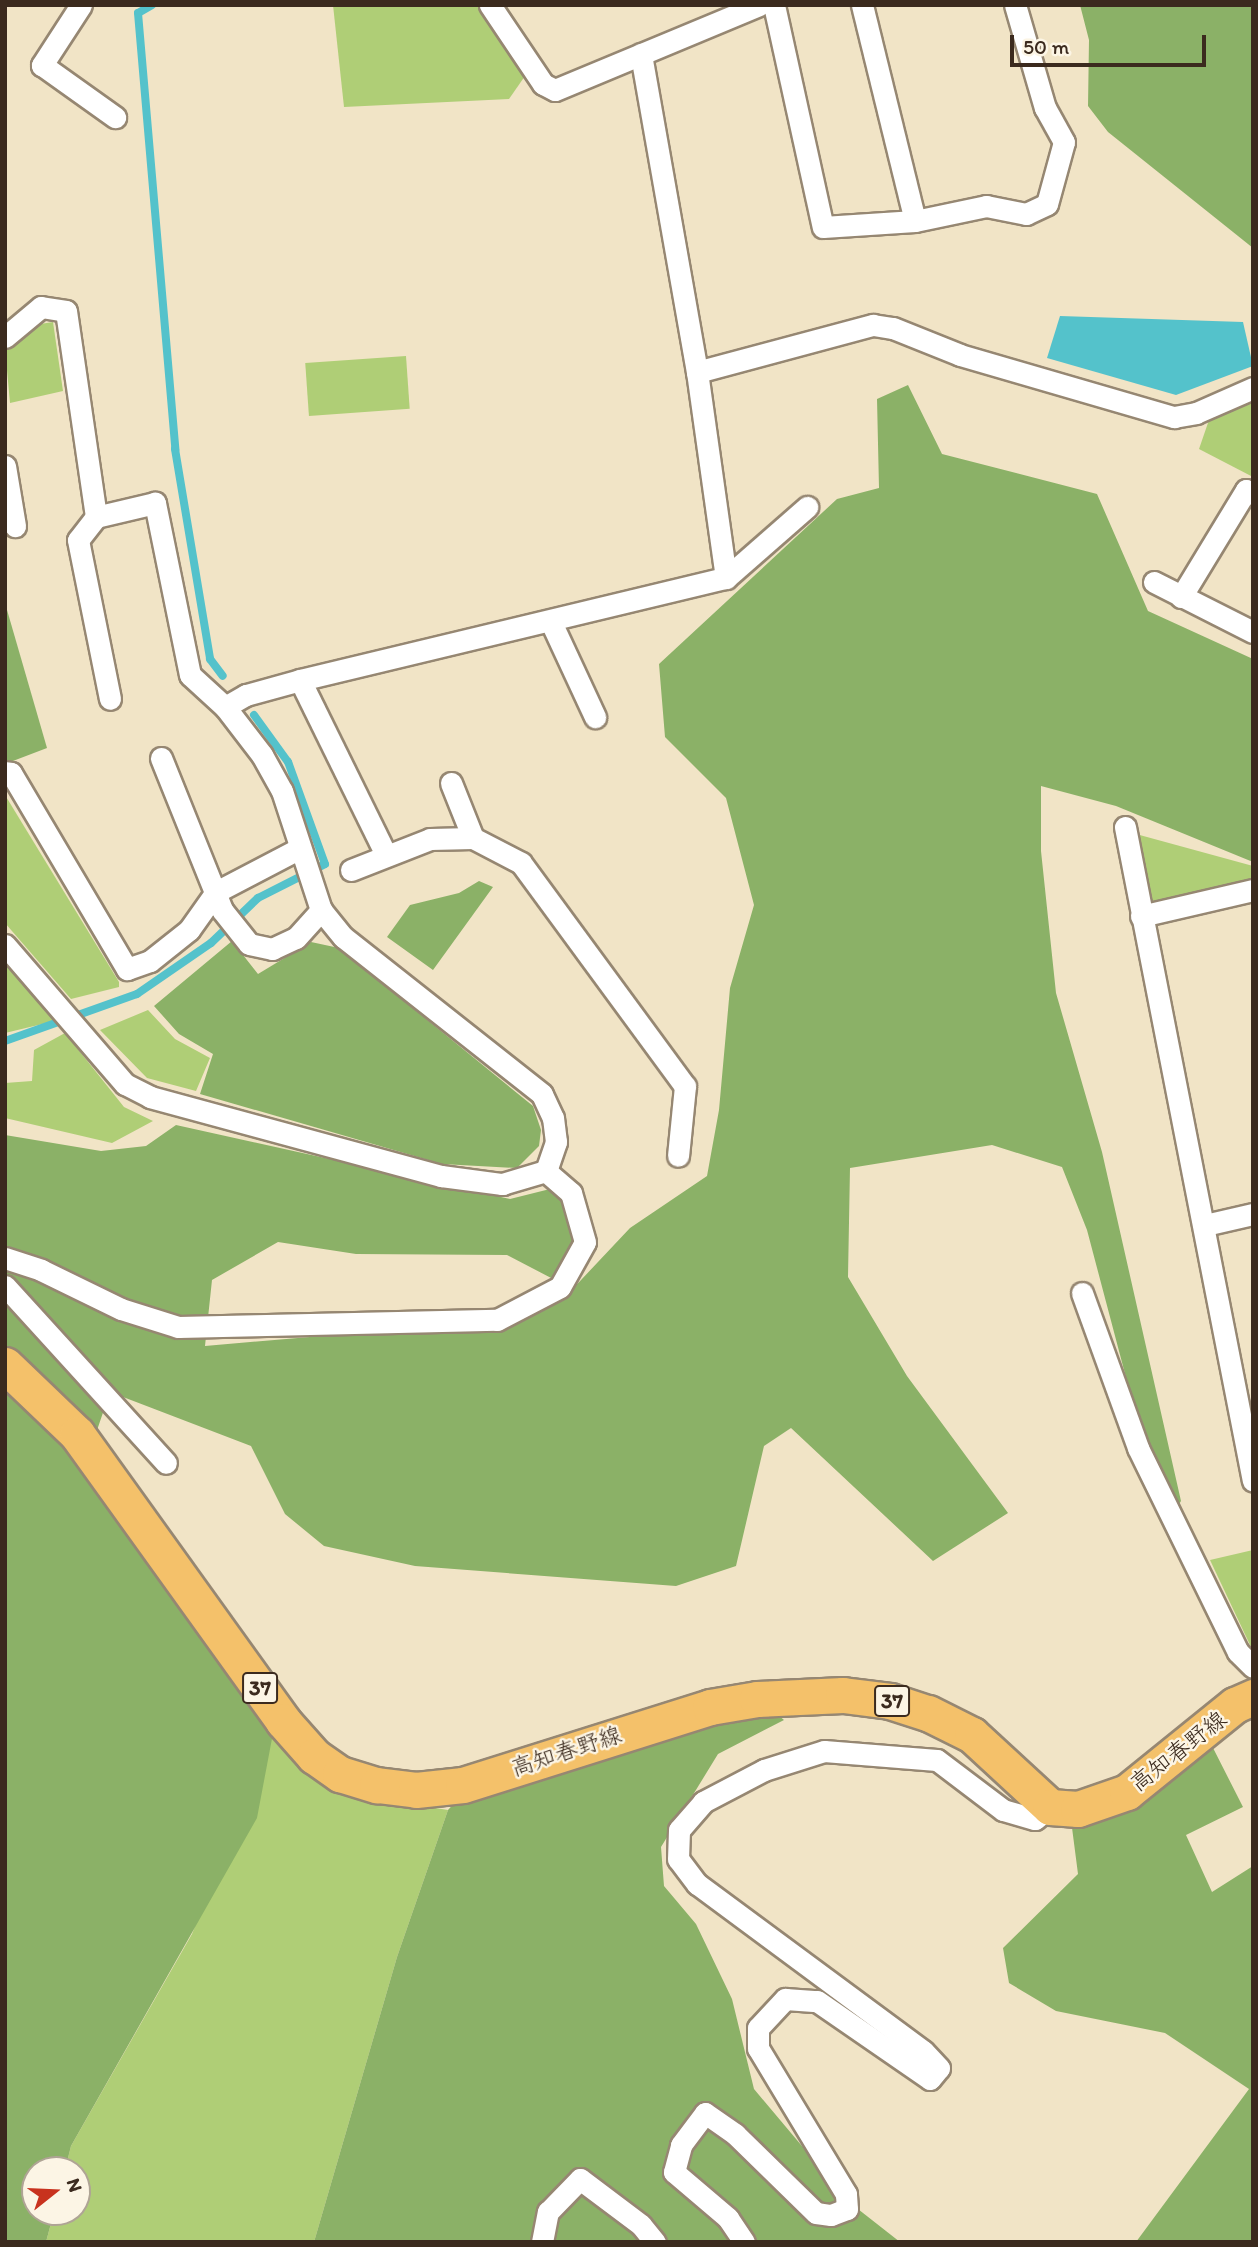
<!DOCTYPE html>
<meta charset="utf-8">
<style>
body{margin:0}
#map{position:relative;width:1258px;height:2247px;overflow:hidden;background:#f1e4c6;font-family:Itim,"Klee One",sans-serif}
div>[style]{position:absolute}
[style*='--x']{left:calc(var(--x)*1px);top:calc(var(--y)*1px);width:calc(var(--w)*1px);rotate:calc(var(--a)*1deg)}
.green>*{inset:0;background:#afce76;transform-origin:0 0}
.forest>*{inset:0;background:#8bb167}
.water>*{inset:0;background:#54c2cb}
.stream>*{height:8px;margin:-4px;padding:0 4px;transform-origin:4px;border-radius:4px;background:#54c2cb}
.roads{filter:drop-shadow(2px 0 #968772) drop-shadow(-2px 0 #968772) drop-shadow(0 2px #968772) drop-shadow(0 -2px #968772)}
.minor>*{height:21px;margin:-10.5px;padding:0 10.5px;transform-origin:10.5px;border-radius:10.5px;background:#fff}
.primary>*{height:35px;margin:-17.5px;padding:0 17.5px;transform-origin:17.5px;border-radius:17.5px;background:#f4c16a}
span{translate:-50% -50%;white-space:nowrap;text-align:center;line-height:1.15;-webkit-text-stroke:5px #fcf5e5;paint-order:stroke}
.shield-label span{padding:2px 5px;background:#fcf5e5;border:2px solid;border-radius:5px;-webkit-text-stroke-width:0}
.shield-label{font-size:21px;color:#3b2a1e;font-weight:700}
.street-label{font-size:23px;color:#3b2a1e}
.frame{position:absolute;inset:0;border:7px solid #3b2a1e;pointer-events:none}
.north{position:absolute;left:21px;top:2156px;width:70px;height:70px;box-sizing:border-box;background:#fcf5e5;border:2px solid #afa495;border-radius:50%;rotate:72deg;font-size:19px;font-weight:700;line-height:28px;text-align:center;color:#3b2a1e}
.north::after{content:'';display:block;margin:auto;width:24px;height:32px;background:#c8321e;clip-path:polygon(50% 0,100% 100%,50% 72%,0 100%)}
.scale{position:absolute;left:1010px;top:35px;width:196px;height:32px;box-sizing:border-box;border:4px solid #3b2a1e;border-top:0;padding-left:9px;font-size:21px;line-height:24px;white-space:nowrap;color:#3b2a1e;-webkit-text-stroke:5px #fcf5e5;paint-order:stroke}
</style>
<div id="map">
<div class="green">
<i style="clip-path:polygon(333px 5px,477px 5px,525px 76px,509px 99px,344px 107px)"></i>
<i style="clip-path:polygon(53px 322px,63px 391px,10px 403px,5px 348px,34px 325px)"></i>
<i style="left:406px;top:356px;width:53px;height:101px;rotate:86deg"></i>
<i style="clip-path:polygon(1253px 402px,1253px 477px,1199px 449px,1209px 420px)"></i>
<i style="clip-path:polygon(5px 795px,119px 982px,119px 987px,71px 999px,5px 923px)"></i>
<i style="clip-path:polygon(1136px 834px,1253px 866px,1253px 882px,1151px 902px)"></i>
<i style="clip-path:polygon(5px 962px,55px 1021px,5px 1033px)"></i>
<i style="clip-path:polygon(148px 1010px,175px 1039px,210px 1058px,196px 1091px,147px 1078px,100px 1030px)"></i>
<i style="clip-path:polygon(65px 1033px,124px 1107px,153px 1121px,112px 1143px,5px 1118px,5px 1083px,32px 1081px,34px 1050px)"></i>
<i style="clip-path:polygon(1253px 1550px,1253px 1647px,1251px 1647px,1210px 1560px)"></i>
<i style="clip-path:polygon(274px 1728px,386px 1800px,448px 1810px,397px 1957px,314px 2242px,46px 2242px,54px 2212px,77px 2212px,77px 2170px,65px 2170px,71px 2146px,192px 1934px)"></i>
</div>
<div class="forest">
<i style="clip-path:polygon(1080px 5px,1253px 5px,1253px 248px,1108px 132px,1088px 106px,1089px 40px)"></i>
<i style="clip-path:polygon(908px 385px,942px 454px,1097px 494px,1148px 611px,1253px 659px,1253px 862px,1116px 806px,1041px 786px,1041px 851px,1056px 993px,1102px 1152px,1181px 1501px,1174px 1512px,1142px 1438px,1087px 1230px,1062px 1167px,992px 1145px,850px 1168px,848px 1277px,907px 1376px,1008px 1513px,933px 1561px,791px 1428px,764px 1446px,736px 1566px,676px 1586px,415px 1566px,324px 1546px,285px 1514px,251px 1446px,110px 1392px,93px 1442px,274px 1728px,257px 1818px,71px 2146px,65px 2170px,35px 2170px,35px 2212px,54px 2212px,46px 2242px,5px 2242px,5px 1135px,101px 1151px,146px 1146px,176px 1125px,510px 1199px,550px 1189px,563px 1202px,575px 1243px,555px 1280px,507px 1255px,356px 1254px,278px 1242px,212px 1280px,205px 1346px,333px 1335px,504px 1331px,565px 1297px,630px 1228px,707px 1176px,719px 1110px,730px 988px,754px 905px,726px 798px,665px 737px,659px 664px,837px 499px,879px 488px,877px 399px)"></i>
<i style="clip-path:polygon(5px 603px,47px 748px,5px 764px)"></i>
<i style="clip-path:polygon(479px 881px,493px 887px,433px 970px,387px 937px,410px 905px,459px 893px)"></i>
<i style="clip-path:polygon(232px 941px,258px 974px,311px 942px,339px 948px,533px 1106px,541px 1130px,539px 1146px,517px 1168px,442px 1164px,200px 1094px,213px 1054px,179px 1034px,154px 1006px)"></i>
<i style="clip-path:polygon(771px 1709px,784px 1720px,718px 1754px,661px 1847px,664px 1886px,696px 1924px,732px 1999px,754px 2089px,849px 2202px,900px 2242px,314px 2242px,397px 1957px,448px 1810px,461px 1796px,656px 1735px)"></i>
<i style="clip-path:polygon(1210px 1742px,1243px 1807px,1186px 1835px,1212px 1892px,1253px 1866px,1253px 2242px,1136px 2242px,1249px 2089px,1165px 2033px,1056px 2011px,1009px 1983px,1003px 1948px,1078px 1874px,1071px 1820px)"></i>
</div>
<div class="water">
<i style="clip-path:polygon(1060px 316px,1243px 322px,1253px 366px,1176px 395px,1047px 358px)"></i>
</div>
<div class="stream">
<i style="--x:152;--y:5;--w:16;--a:150"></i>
<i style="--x:138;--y:13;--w:438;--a:85.1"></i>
<i style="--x:175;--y:449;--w:213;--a:80.5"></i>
<i style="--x:210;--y:659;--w:21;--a:53"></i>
<i style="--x:5;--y:1041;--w:140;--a:-19.6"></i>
<i style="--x:137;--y:994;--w:90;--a:-34.6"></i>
<i style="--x:211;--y:943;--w:65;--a:-43.8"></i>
<i style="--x:258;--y:898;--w:75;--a:-26.9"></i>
<i style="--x:325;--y:864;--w:109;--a:-109.9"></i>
<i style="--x:288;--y:762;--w:58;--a:-125.9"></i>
</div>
<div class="roads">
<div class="minor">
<i style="--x:81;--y:5;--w:72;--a:123"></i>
<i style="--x:42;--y:65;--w:90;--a:35.5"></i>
<i style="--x:490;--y:5;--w:95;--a:56.1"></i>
<i style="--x:543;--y:84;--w:13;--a:27"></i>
<i style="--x:555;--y:90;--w:221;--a:-22.6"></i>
<i style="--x:774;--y:5;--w:227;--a:77.6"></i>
<i style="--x:823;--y:227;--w:92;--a:-3.7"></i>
<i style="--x:915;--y:221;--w:73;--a:-11.9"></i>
<i style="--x:986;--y:206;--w:41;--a:11.3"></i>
<i style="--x:1026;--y:214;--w:23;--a:-25"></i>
<i style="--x:1047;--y:204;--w:64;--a:-74.7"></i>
<i style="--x:1064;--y:142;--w:39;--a:-119"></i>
<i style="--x:1045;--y:108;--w:107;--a:-106.2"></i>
<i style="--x:862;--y:5;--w:222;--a:76.2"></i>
<i style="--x:5;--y:337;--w:47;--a:-39.8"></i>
<i style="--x:41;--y:307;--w:25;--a:9"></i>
<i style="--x:66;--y:311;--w:208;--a:81.7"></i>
<i style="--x:96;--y:517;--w:29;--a:128"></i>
<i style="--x:78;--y:540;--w:162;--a:78.6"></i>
<i style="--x:697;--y:372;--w:182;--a:-15"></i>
<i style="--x:873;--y:325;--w:20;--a:9"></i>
<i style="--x:893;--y:328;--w:72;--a:21.9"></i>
<i style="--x:960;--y:355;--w:223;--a:16.2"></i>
<i style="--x:1174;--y:417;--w:22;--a:-10"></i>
<i style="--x:1196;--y:413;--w:62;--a:-23.7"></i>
<i style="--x:5;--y:466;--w:61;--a:80.5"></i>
<i style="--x:726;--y:578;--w:108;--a:-41.2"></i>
<i style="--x:1154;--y:582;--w:111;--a:26.8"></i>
<i style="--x:1181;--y:597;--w:125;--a:-58.7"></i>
<i style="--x:1246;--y:490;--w:8;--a:30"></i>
<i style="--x:551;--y:622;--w:105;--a:65.1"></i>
<i style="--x:300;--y:680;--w:193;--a:63.8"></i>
<i style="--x:225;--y:707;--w:24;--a:-30"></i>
<i style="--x:246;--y:695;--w:56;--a:-15.5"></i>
<i style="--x:300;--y:680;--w:438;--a:-13.5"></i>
<i style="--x:726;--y:578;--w:208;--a:-98"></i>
<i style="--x:697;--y:372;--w:323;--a:-100"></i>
<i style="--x:161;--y:758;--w:164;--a:68.1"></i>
<i style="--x:222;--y:910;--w:43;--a:51.5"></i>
<i style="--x:249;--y:944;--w:24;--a:12"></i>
<i style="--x:272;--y:949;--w:26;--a:-25"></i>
<i style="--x:296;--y:938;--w:38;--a:-48"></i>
<i style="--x:5;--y:772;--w:6;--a:9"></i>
<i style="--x:11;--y:773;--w:228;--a:59.4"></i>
<i style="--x:127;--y:969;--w:24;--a:-19"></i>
<i style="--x:150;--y:961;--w:50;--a:-38.5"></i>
<i style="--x:189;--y:930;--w:47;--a:-54.6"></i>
<i style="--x:216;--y:892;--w:95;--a:-27.6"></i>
<i style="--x:451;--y:783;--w:59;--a:68.2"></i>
<i style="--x:1125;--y:827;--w:666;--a:78.93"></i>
<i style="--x:351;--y:870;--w:85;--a:-21.4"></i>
<i style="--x:430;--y:839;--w:43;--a:-1.3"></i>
<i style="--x:473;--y:838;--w:54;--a:27.5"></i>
<i style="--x:521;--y:863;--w:277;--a:53.7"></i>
<i style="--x:685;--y:1086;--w:70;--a:95.7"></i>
<i style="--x:1141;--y:916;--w:115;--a:-13.1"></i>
<i style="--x:5;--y:945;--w:184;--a:49.2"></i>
<i style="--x:125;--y:1084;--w:28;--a:27"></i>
<i style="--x:150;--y:1097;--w:302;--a:15.2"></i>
<i style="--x:441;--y:1176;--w:62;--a:7.5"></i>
<i style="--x:502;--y:1184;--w:46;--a:-16.5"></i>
<i style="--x:546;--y:1171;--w:31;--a:-71"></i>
<i style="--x:556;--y:1142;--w:24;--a:-97"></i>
<i style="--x:553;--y:1118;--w:26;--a:-115"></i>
<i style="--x:542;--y:1094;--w:253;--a:-141.7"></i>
<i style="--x:343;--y:937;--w:35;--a:-129"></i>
<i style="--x:321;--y:910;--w:125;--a:-108.1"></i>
<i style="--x:282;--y:791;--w:41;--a:-119.1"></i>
<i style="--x:262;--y:755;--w:61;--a:-127.6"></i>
<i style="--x:225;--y:707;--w:47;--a:-137.6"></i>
<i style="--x:190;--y:675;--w:176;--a:-101.5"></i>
<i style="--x:155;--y:503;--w:61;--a:166.7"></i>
<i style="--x:1205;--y:1225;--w:49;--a:-12.9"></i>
<i style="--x:5;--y:1258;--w:38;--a:18"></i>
<i style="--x:41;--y:1270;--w:89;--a:26"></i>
<i style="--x:121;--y:1309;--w:60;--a:17.5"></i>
<i style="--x:178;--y:1327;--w:319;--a:-1.3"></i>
<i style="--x:497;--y:1320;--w:71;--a:-27.6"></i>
<i style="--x:560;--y:1287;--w:51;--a:-60.9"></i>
<i style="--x:585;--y:1242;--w:51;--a:-105.9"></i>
<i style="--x:571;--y:1193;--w:33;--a:-139"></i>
<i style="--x:5;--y:1286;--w:239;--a:47.7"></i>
<i style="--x:1082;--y:1293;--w:165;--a:70.1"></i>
<i style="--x:1138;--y:1448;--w:227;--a:63.9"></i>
<i style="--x:1238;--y:1652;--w:21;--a:45"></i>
<i style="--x:542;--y:2242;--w:31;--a:-79"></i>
<i style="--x:548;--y:2212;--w:46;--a:-45.9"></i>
<i style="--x:580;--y:2179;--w:76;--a:37"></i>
<i style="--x:641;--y:2225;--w:22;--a:51"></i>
<i style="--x:744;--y:2242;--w:29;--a:-124"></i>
<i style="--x:728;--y:2218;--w:71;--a:-139.6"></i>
<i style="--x:674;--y:2172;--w:28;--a:-75"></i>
<i style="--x:681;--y:2145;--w:40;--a:-53"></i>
<i style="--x:705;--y:2113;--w:37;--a:35"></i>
<i style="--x:735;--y:2134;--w:113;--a:44.3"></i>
<i style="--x:816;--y:2213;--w:15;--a:8"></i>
<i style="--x:831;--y:2215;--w:17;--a:-21"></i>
<i style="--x:847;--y:2209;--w:15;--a:-94"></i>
<i style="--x:846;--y:2194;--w:170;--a:-121.1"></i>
<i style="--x:758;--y:2048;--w:20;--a:-90"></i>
<i style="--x:758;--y:2028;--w:40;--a:-47"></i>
<i style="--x:785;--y:1999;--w:32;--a:4"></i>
<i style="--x:817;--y:2001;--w:137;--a:34.6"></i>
<i style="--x:930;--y:2079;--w:14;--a:-51"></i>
<i style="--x:939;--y:2068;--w:23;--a:-133"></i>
<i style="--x:923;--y:2051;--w:281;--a:-143.5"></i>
<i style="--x:697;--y:1884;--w:31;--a:-127"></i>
<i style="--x:678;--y:1859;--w:29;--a:-88"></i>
<i style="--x:679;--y:1830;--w:37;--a:-49"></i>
<i style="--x:703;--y:1802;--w:69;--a:-27.7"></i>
<i style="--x:764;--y:1770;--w:63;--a:-17.6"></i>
<i style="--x:824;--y:1751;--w:113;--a:4.6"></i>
<i style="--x:937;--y:1760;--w:83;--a:37.1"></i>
<i style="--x:1003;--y:1810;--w:33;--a:16"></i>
<i style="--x:1035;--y:1819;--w:19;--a:-39"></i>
</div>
<div class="primary">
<i style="--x:5;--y:1365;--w:100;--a:43.8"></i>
<i style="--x:77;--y:1434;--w:353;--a:54.3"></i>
<i style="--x:283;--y:1721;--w:47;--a:48.5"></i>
<i style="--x:314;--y:1756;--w:32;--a:35"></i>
<i style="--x:340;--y:1774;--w:39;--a:17"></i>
<i style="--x:377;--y:1785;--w:39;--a:7"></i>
<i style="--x:416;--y:1790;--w:47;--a:-6.1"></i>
<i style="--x:463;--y:1785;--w:259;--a:-17.5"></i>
<i style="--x:710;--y:1707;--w:48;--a:-9.7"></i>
<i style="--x:757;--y:1699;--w:86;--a:-2.7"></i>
<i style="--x:843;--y:1695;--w:47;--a:7.3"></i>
<i style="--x:890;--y:1701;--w:40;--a:18"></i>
<i style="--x:928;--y:1713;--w:49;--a:26.6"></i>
<i style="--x:972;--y:1735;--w:106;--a:42.7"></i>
<i style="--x:1050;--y:1807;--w:28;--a:4"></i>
<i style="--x:1078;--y:1809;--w:52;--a:-19.1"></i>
<i style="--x:1127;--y:1792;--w:139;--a:-38.9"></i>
<i style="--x:1235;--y:1705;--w:20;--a:-24"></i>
</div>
</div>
<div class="shield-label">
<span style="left:260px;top:1688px">37</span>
<span style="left:892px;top:1701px">37</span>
</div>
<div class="street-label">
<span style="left:566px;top:1751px;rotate:-18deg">高知春野線</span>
<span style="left:1178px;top:1751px;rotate:-38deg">高知春野線</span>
</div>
<div class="frame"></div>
<div class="north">N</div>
<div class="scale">50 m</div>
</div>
